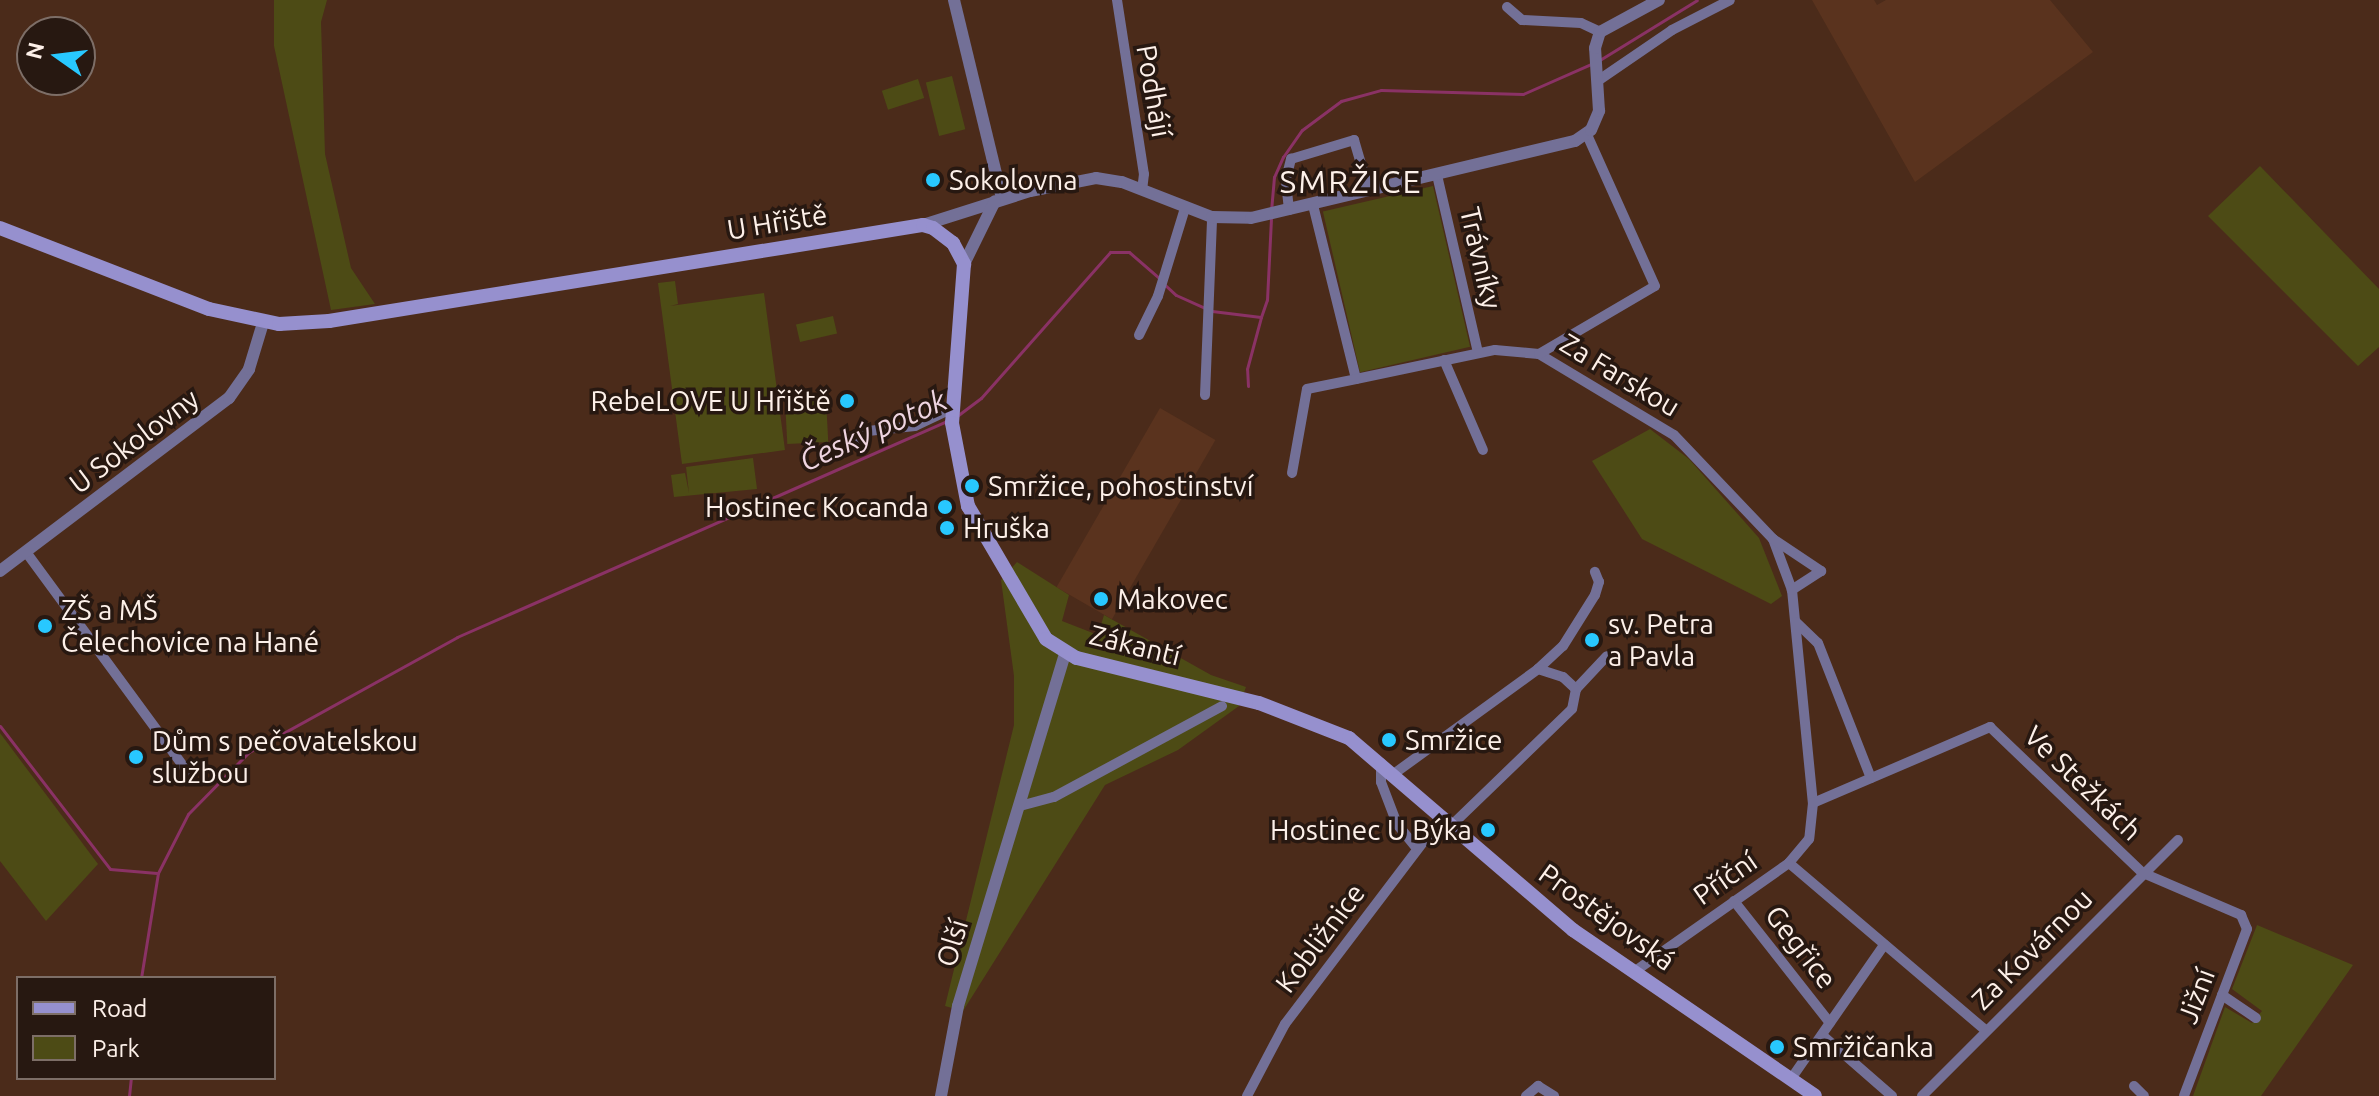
<!DOCTYPE html>
<meta charset="utf-8">
<style>
body{margin:0}
#map{position:relative;width:2379px;height:1096px;overflow:hidden;background:#4b2b1a;font-family:Ubuntu,sans-serif}
div>[style]{position:absolute}
[style*='--x']{left:calc(var(--x)*1px);top:calc(var(--y)*1px);width:calc(var(--w)*1px);rotate:calc(var(--a)*1deg)}
.built>*{inset:0;background:#5a331e;transform-origin:0 0}
.green>*{inset:0;background:#4d4b15;transform-origin:0 0}
.stream>*{height:3px;margin:-1.5px;padding:0 1.5px;transform-origin:1.5px;border-radius:1.5px;background:#8a3265}
.minor>*{height:10px;margin:-5px;padding:0 5px;transform-origin:5px;border-radius:5px;background:#737097}
.tertiary>*{height:12px;margin:-6px;padding:0 6px;transform-origin:6px;border-radius:6px;background:#737097}
.secondary>*{height:14px;margin:-7px;padding:0 7px;transform-origin:7px;border-radius:7px;background:#9690ce}
.dots>*{width:22px;height:22px;translate:-50% -50%;box-sizing:border-box;border:4px solid #271811;border-radius:50%}
span{translate:-50% -50%;white-space:nowrap;text-align:center;line-height:1.15;-webkit-text-stroke:7px #271811;paint-order:stroke}
.street-label{font-size:28px;color:#fdf0e9}
.poi-label{font-size:28px;color:#fdf0e9}
.left{translate:0 -50%;text-align:left}
.right{translate:-100% -50%;text-align:right}
.water-label{font-size:30px;color:#efd5e1;font-style:italic}
.quarter-label{font-size:32px;color:#fdf0e9;letter-spacing:2px}
.legend{position:absolute;left:16px;top:976px;width:260px;height:104px;box-sizing:border-box;background:#271811;border:2px solid #7d6e67;margin:0;padding:10px 14px;list-style:none;font-size:24px;color:#fdf0e9}
.legend li{display:flex;align-items:center;gap:16px;height:40px}
.legend b{width:40px;border:2px solid #7d6e67}
.north{position:absolute;left:16px;top:16px;width:80px;height:80px;box-sizing:border-box;background:#271811;border:2px solid #7d6e67;border-radius:50%;rotate:284deg;font-size:22px;font-weight:700;line-height:32px;text-align:center;color:#fdf0e9}
.north::after{content:'';display:block;margin:auto;width:28px;height:36px;background:#28c8ff;clip-path:polygon(50% 0,100% 100%,50% 72%,0 100%)}
</style>
<div id="map">
<div class="built">
<i style="clip-path:polygon(1812px 0,1874px 0,1877px 5px,1886px 0,2050px 0,2093px 52px,1915px 182px)"></i>
<i style="left:1160px;top:408px;width:64px;height:207px;rotate:30deg"></i>
</div>
<div class="green">
<i style="clip-path:polygon(274px 0,327px 0,321px 22px,325px 154px,351px 268px,375px 304px,331px 310px,274px 46px)"></i>
<i style="left:952px;top:76px;width:55px;height:27px;rotate:76deg"></i>
<i style="left:918px;top:79px;width:20px;height:38px;rotate:72deg"></i>
<i style="clip-path:polygon(2260px 166px,2379px 289px,2379px 347px,2358px 366px,2208px 216px)"></i>
<i style="left:1433px;top:186px;width:165px;height:113px;rotate:77deg"></i>
<i style="clip-path:polygon(675px 281px,678px 304px,670px 306px,764px 293px,785px 450px,682px 464px,658px 283px)"></i>
<i style="left:833px;top:316px;width:18px;height:38px;rotate:77deg"></i>
<i style="left:826px;top:399px;width:43px;height:41px;rotate:87deg"></i>
<i style="clip-path:polygon(1650px 429px,1689px 459px,1759px 538px,1782px 596px,1771px 604px,1642px 539px,1592px 461px)"></i>
<i style="clip-path:polygon(753px 458px,757px 489px,674px 497px,671px 475px,685px 473px,689px 493px,686px 467px)"></i>
<i style="clip-path:polygon(1017px 562px,1069px 595px,1062px 621px,1098px 635px,1104px 615px,1211px 675px,1246px 687px,1239px 706px,1178px 750px,1105px 785px,963px 1011px,945px 1006px,1014px 725px,1014px 676px,1001px 580px)"></i>
<i style="clip-path:polygon(0 733px,98px 864px,46px 921px,0 861px)"></i>
<i style="clip-path:polygon(2257px 925px,2353px 965px,2261px 1096px,2193px 1096px,2225px 1007px,2252px 1023px,2262px 1011px,2232px 989px)"></i>
</div>
<div class="stream">
<i style="--x:1598;--y:61;--w:116;--a:-31.6"></i>
<i style="--x:1271;--y:211;--w:34;--a:-85"></i>
<i style="--x:1274;--y:177;--w:22;--a:-66"></i>
<i style="--x:1283;--y:157;--w:33;--a:-55"></i>
<i style="--x:1302;--y:130;--w:49;--a:-36.6"></i>
<i style="--x:1341;--y:101;--w:41;--a:-15.4"></i>
<i style="--x:1381;--y:90;--w:142;--a:1.6"></i>
<i style="--x:1523;--y:94;--w:74;--a:-23.8"></i>
<i style="--x:1164;--y:284;--w:16;--a:43"></i>
<i style="--x:1176;--y:295;--w:32;--a:24"></i>
<i style="--x:1212;--y:311;--w:49;--a:7"></i>
<i style="--x:1261;--y:317;--w:18;--a:-71"></i>
<i style="--x:1267;--y:300;--w:81;--a:-87.2"></i>
<i style="--x:1248;--y:386;--w:17;--a:-93"></i>
<i style="--x:1247;--y:369;--w:54;--a:-74.9"></i>
<i style="--x:957;--y:416;--w:30;--a:-37"></i>
<i style="--x:981;--y:398;--w:195;--a:-48.5"></i>
<i style="--x:1110;--y:252;--w:19;--a:0"></i>
<i style="--x:1129;--y:252;--w:40;--a:41"></i>
<i style="--x:0;--y:726;--w:180;--a:52.4"></i>
<i style="--x:110;--y:869;--w:47;--a:4.9"></i>
<i style="--x:141;--y:978;--w:106;--a:-80.8"></i>
<i style="--x:158;--y:873;--w:66;--a:-63"></i>
<i style="--x:188;--y:814;--w:87;--a:-45.5"></i>
<i style="--x:249;--y:752;--w:238;--a:-28.9"></i>
<i style="--x:457;--y:637;--w:535;--a:-23.79"></i>
<i style="--x:129;--y:1096;--w:18;--a:-84"></i>
</div>
<div class="minor">
<i style="--x:1117;--y:0;--w:176;--a:81.2"></i>
<i style="--x:1144;--y:174;--w:16;--a:97"></i>
<i style="--x:1507;--y:7;--w:20;--a:41"></i>
<i style="--x:1522;--y:20;--w:59;--a:2.9"></i>
<i style="--x:1581;--y:23;--w:21;--a:25"></i>
<i style="--x:1599;--y:80;--w:88;--a:-34.4"></i>
<i style="--x:1672;--y:30;--w:65;--a:-27.3"></i>
<i style="--x:1437;--y:175;--w:182;--a:77"></i>
<i style="--x:1313;--y:205;--w:179;--a:76.1"></i>
<i style="--x:1356;--y:379;--w:142;--a:-11.8"></i>
<i style="--x:1495;--y:350;--w:44;--a:5.2"></i>
<i style="--x:1539;--y:354;--w:157;--a:31"></i>
<i style="--x:1674;--y:435;--w:144;--a:46.4"></i>
<i style="--x:1773;--y:539;--w:54;--a:69.6"></i>
<i style="--x:1792;--y:590;--w:214;--a:84.4"></i>
<i style="--x:1813;--y:803;--w:36;--a:96"></i>
<i style="--x:1809;--y:839;--w:31;--a:130"></i>
<i style="--x:1789;--y:863;--w:189;--a:144.9"></i>
<i style="--x:1289;--y:210;--w:31;--a:-96"></i>
<i style="--x:1286;--y:179;--w:21;--a:-76"></i>
<i style="--x:1291;--y:159;--w:66;--a:-16.8"></i>
<i style="--x:1354;--y:140;--w:53;--a:73.6"></i>
<i style="--x:1139;--y:335;--w:43;--a:-64"></i>
<i style="--x:1158;--y:296;--w:92;--a:-72.9"></i>
<i style="--x:1539;--y:354;--w:134;--a:-30.4"></i>
<i style="--x:1655;--y:286;--w:166;--a:-114.2"></i>
<i style="--x:1444;--y:360;--w:98;--a:66.6"></i>
<i style="--x:1205;--y:395;--w:178;--a:-87.7"></i>
<i style="--x:841;--y:452;--w:34;--a:-38"></i>
<i style="--x:868;--y:431;--w:47;--a:-6.1"></i>
<i style="--x:915;--y:426;--w:42;--a:-25.3"></i>
<i style="--x:1292;--y:473;--w:85;--a:-79.9"></i>
<i style="--x:1307;--y:389;--w:50;--a:-11.5"></i>
<i style="--x:1773;--y:539;--w:58;--a:33.7"></i>
<i style="--x:1821;--y:571;--w:35;--a:147"></i>
<i style="--x:26;--y:552;--w:277;--a:53.7"></i>
<i style="--x:1796;--y:622;--w:30;--a:44"></i>
<i style="--x:1818;--y:643;--w:145;--a:68.6"></i>
<i style="--x:1538;--y:669;--w:34;--a:-43"></i>
<i style="--x:1563;--y:646;--w:60;--a:-57.9"></i>
<i style="--x:1595;--y:595;--w:14;--a:-73"></i>
<i style="--x:1599;--y:582;--w:11;--a:-112"></i>
<i style="--x:1576;--y:689;--w:45;--a:-46.8"></i>
<i style="--x:1381;--y:763;--w:19;--a:90"></i>
<i style="--x:1381;--y:782;--w:45;--a:69.1"></i>
<i style="--x:1397;--y:824;--w:32;--a:51"></i>
<i style="--x:1395;--y:773;--w:177;--a:-36"></i>
<i style="--x:1538;--y:669;--w:26;--a:18"></i>
<i style="--x:1563;--y:677;--w:18;--a:43"></i>
<i style="--x:1576;--y:689;--w:20;--a:101"></i>
<i style="--x:1572;--y:709;--w:167;--a:136"></i>
<i style="--x:1813;--y:803;--w:193;--a:-23.2"></i>
<i style="--x:1990;--y:727;--w:211;--a:43.7"></i>
<i style="--x:2143;--y:873;--w:107;--a:23.2"></i>
<i style="--x:2241;--y:915;--w:15;--a:67"></i>
<i style="--x:2247;--y:929;--w:178;--a:110.7"></i>
<i style="--x:1020;--y:806;--w:35;--a:-15"></i>
<i style="--x:1054;--y:797;--w:191;--a:-28.4"></i>
<i style="--x:1789;--y:863;--w:256;--a:40.4"></i>
<i style="--x:1734;--y:901;--w:155;--a:51.8"></i>
<i style="--x:2222;--y:995;--w:41;--a:34.1"></i>
<i style="--x:1822;--y:1035;--w:93;--a:41.1"></i>
<i style="--x:1793;--y:1076;--w:160;--a:-55.2"></i>
<i style="--x:2134;--y:1086;--w:14;--a:45"></i>
<i style="--x:1247;--y:1096;--w:81;--a:-62.2"></i>
<i style="--x:1285;--y:1024;--w:261;--a:-52.8"></i>
<i style="--x:1526;--y:1096;--w:16;--a:-40"></i>
<i style="--x:1538;--y:1086;--w:19;--a:32"></i>
<i style="--x:1922;--y:1096;--w:362;--a:-45"></i>
</div>
<div class="tertiary">
<i style="--x:954;--y:0;--w:205;--a:76.4"></i>
<i style="--x:923;--y:225;--w:112;--a:-17.6"></i>
<i style="--x:1030;--y:191;--w:67;--a:-11.1"></i>
<i style="--x:1096;--y:178;--w:26;--a:9"></i>
<i style="--x:1122;--y:182;--w:97;--a:21.3"></i>
<i style="--x:1212;--y:217;--w:39;--a:1"></i>
<i style="--x:1251;--y:218;--w:333;--a:-13.4"></i>
<i style="--x:1575;--y:141;--w:19;--a:-35"></i>
<i style="--x:1591;--y:130;--w:21;--a:-67"></i>
<i style="--x:1599;--y:111;--w:63;--a:-93.6"></i>
<i style="--x:1595;--y:48;--w:17;--a:-73"></i>
<i style="--x:1600;--y:32;--w:67;--a:-28.5"></i>
<i style="--x:964;--y:264;--w:70;--a:-63.8"></i>
<i style="--x:0;--y:571;--w:287;--a:-37.1"></i>
<i style="--x:229;--y:398;--w:35;--a:-55"></i>
<i style="--x:249;--y:369;--w:48;--a:-73.1"></i>
<i style="--x:941;--y:1096;--w:92;--a:-79.3"></i>
<i style="--x:958;--y:1006;--w:369;--a:-73.1"></i>
</div>
<div class="secondary">
<i style="--x:0;--y:228;--w:224;--a:21.2"></i>
<i style="--x:209;--y:309;--w:72;--a:12.1"></i>
<i style="--x:279;--y:324;--w:50;--a:-3.4"></i>
<i style="--x:329;--y:321;--w:602;--a:-9.18"></i>
<i style="--x:923;--y:225;--w:10;--a:17"></i>
<i style="--x:933;--y:228;--w:25;--a:37"></i>
<i style="--x:953;--y:243;--w:24;--a:62"></i>
<i style="--x:964;--y:264;--w:159;--a:94.3"></i>
<i style="--x:952;--y:423;--w:85;--a:79.1"></i>
<i style="--x:968;--y:506;--w:154;--a:59.6"></i>
<i style="--x:1046;--y:639;--w:36;--a:32"></i>
<i style="--x:1077;--y:658;--w:187;--a:13.9"></i>
<i style="--x:1259;--y:703;--w:97;--a:21.3"></i>
<i style="--x:1349;--y:738;--w:295;--a:40.6"></i>
<i style="--x:1573;--y:930;--w:293;--a:34.4"></i>
</div>
<div class="dots">
<i style="left:933px;top:180px;background:#28c8ff"></i>
<i style="left:847px;top:401px;background:#28c8ff"></i>
<i style="left:972px;top:486px;background:#28c8ff"></i>
<i style="left:945px;top:507px;background:#28c8ff"></i>
<i style="left:947px;top:528px;background:#28c8ff"></i>
<i style="left:1101px;top:599px;background:#28c8ff"></i>
<i style="left:45px;top:626px;background:#28c8ff"></i>
<i style="left:1592px;top:640px;background:#28c8ff"></i>
<i style="left:1389px;top:740px;background:#28c8ff"></i>
<i style="left:136px;top:757px;background:#28c8ff"></i>
<i style="left:1488px;top:830px;background:#28c8ff"></i>
<i style="left:1777px;top:1047px;background:#28c8ff"></i>
</div>
<div class="street-label">
<span style="left:1154px;top:91px;rotate:80deg">Podhájí</span>
<span style="left:777px;top:222px;rotate:-9deg">U Hřiště</span>
<span style="left:1481px;top:258px;rotate:77deg">Trávníky</span>
<span style="left:1620px;top:375px;rotate:31deg">Za Farskou</span>
<span style="left:134px;top:441px;rotate:-37deg">U Sokolovny</span>
<span style="left:1135px;top:645px;rotate:14deg">Zákantí</span>
<span style="left:2083px;top:783px;rotate:44deg">Ve Stežkách</span>
<span style="left:1725px;top:878px;rotate:-35deg">Příční</span>
<span style="left:1607px;top:917px;rotate:36deg">Prostějovská</span>
<span style="left:1320px;top:938px;rotate:-53deg">Kobližnice</span>
<span style="left:952px;top:943px;rotate:-73deg">Olší</span>
<span style="left:1801px;top:947px;rotate:52deg">Gegřice</span>
<span style="left:2032px;top:949px;rotate:-45deg">Za Kovárnou</span>
<span style="left:2196px;top:996px;rotate:-69deg">Jižní</span>
</div>
<div class="poi-label">
<span class="left" style="left:949px;top:180px">Sokolovna</span>
<span class="right" style="left:831px;top:401px">RebeLOVE U Hřiště</span>
<span class="left" style="left:988px;top:486px">Smržice, pohostinství</span>
<span class="right" style="left:929px;top:507px">Hostinec Kocanda</span>
<span class="left" style="left:963px;top:528px">Hruška</span>
<span class="left" style="left:1117px;top:599px">Makovec</span>
<span class="left" style="left:61px;top:626px">ZŠ a MŠ<br>Čelechovice na Hané</span>
<span class="left" style="left:1608px;top:640px">sv. Petra<br>a Pavla</span>
<span class="left" style="left:1405px;top:740px">Smržice</span>
<span class="left" style="left:152px;top:757px">Dům s pečovatelskou<br>službou</span>
<span class="right" style="left:1472px;top:830px">Hostinec U Býka</span>
<span class="left" style="left:1793px;top:1047px">Smržičanka</span>
</div>
<div class="water-label">
<span style="left:873px;top:430px;rotate:-24deg">Český potok</span>
</div>
<div class="quarter-label">
<span style="left:1351px;top:181px">SMRŽICE</span>
</div>
<ul class="legend">
<li><b style="height:10px;background:#9690ce"></b>Road</li>
<li><b style="height:22px;background:#4d4b15"></b>Park</li>
</ul>
<div class="north">N</div>
</div>
